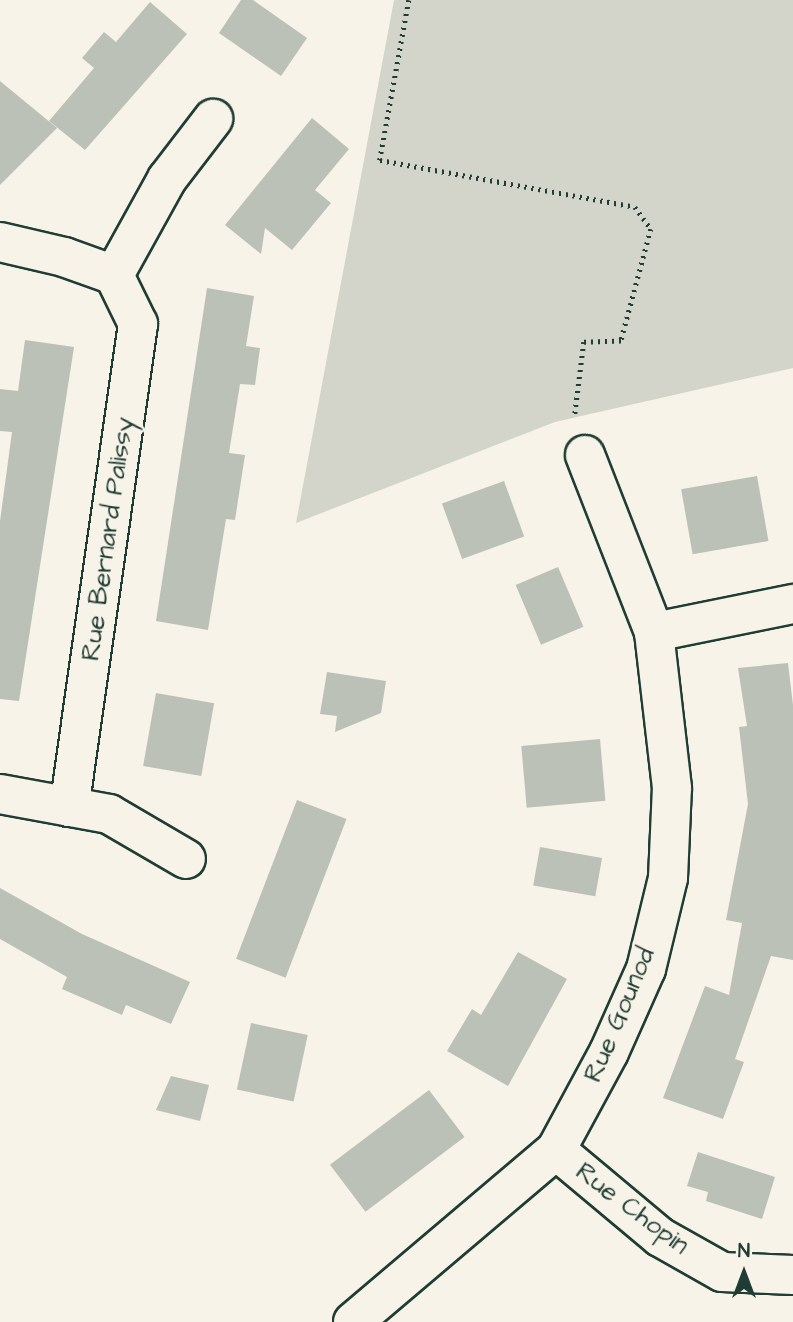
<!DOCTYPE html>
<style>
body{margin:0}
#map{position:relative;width:793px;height:1322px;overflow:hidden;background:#f7f3e8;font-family:"Architects Daughter",sans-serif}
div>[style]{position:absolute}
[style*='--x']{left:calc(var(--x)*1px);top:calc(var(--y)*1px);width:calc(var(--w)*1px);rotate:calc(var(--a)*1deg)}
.green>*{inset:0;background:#d3d5ca}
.building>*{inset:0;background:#bbc1b6;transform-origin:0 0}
.path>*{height:4.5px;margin-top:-2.25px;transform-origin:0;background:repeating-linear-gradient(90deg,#1f3d34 0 2px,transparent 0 7px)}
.roads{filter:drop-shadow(2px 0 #1f3d34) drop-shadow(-2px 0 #1f3d34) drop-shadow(0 2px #1f3d34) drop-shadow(0 -2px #1f3d34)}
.minor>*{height:38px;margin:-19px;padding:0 19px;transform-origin:19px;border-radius:19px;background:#f7f3e8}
span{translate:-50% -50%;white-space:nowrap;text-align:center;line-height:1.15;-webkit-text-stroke:5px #f7f3e8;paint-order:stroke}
.street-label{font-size:26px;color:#1f3d34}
.north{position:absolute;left:709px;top:1238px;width:70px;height:70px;-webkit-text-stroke:5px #f7f3e8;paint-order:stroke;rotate:0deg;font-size:19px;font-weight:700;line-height:28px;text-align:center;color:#1f3d34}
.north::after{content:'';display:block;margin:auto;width:24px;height:32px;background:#1f3d34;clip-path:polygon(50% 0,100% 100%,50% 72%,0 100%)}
</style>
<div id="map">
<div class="green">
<i style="clip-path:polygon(394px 0,793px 0,793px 368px,555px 422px,296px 523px)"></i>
</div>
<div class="building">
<i style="clip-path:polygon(241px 0,253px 0,307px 38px,281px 76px,219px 33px)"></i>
<i style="clip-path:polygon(150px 2px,187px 34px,85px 150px,49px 121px,94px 68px,82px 58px,104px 32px,116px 42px)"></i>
<i style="clip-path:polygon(0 81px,57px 128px,0 185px)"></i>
<i style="clip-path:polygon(312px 118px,349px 149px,315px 190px,331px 203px,292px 250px,265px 228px,261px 254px,225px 225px)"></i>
<i style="clip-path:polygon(207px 288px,254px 296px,246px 346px,260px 348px,255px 385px,240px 384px,229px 453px,245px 455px,235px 520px,226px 519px,208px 630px,156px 621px)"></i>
<i style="clip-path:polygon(25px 340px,74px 347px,19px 701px,0 699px,0 521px,12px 432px,0 431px,0 389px,18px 391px)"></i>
<i style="left:757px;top:476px;width:66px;height:77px;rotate:80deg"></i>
<i style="left:504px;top:481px;width:59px;height:66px;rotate:70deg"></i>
<i style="left:558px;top:567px;width:65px;height:46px;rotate:67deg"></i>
<i style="clip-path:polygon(788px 663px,793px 705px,793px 960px,771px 956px,735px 1059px,744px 1062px,723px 1119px,663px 1098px,705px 986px,729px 995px,742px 923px,726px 920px,748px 804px,739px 727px,747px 726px,738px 668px)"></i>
<i style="clip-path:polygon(327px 672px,386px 681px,381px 713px,335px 732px,337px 716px,320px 714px)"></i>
<i style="left:156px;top:693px;width:59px;height:74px;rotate:10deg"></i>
<i style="left:600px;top:739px;width:62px;height:79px;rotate:85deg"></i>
<i style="left:297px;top:800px;width:53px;height:170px;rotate:21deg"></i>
<i style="left:540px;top:847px;width:63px;height:39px;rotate:10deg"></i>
<i style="clip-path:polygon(0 888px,82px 934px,190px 982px,171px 1024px,126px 1005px,122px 1015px,62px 989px,67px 977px,0 939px)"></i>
<i style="clip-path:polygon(518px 952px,567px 979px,508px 1086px,447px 1051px,472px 1009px,481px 1015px)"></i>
<i style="left:251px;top:1023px;width:58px;height:68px;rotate:12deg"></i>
<i style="clip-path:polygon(171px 1076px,209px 1085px,200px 1121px,156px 1110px)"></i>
<i style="left:429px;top:1090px;width:59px;height:124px;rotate:53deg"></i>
<i style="clip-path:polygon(698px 1152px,775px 1177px,762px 1219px,706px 1201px,708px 1192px,687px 1186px)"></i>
</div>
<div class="path">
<i style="--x:409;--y:0;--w:163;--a:100.3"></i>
<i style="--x:380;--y:160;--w:259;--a:10.4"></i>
<i style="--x:635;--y:207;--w:27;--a:54"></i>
<i style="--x:651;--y:229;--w:116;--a:105"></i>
<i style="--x:621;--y:341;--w:37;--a:178"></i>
<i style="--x:584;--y:342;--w:73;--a:97.1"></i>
</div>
<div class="roads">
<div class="minor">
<i style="--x:0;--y:242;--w:66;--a:13.2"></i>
<i style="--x:64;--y:257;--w:53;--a:19.8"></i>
<i style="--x:114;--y:275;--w:55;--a:63.9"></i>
<i style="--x:138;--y:324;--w:488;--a:98.1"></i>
<i style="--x:114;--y:275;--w:110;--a:-61.1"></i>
<i style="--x:167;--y:179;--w:76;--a:-52.5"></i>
<i style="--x:654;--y:632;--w:142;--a:-11.4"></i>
<i style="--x:0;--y:794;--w:111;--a:10.4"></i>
<i style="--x:109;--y:814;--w:89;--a:30.3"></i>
<i style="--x:556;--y:1150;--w:136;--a:39.9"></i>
<i style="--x:660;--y:1237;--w:71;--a:29.4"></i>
<i style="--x:722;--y:1272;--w:71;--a:2.4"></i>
<i style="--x:353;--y:1322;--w:266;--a:-40.3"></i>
<i style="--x:556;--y:1150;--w:111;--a:-61.6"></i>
<i style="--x:609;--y:1052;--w:91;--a:-66"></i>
<i style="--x:646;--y:969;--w:94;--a:-76.4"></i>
<i style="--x:668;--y:878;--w:90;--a:-87.5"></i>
<i style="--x:672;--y:788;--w:157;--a:-96.6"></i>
<i style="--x:654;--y:632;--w:190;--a:-111.3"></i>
</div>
</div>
<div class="street-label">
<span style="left:108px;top:539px;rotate:-82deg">Rue Bernard Palissy</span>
<span style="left:620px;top:1015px;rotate:-67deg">Rue Gounod</span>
<span style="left:632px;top:1209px;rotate:37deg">Rue Chopin</span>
</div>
<div class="north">N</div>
</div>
